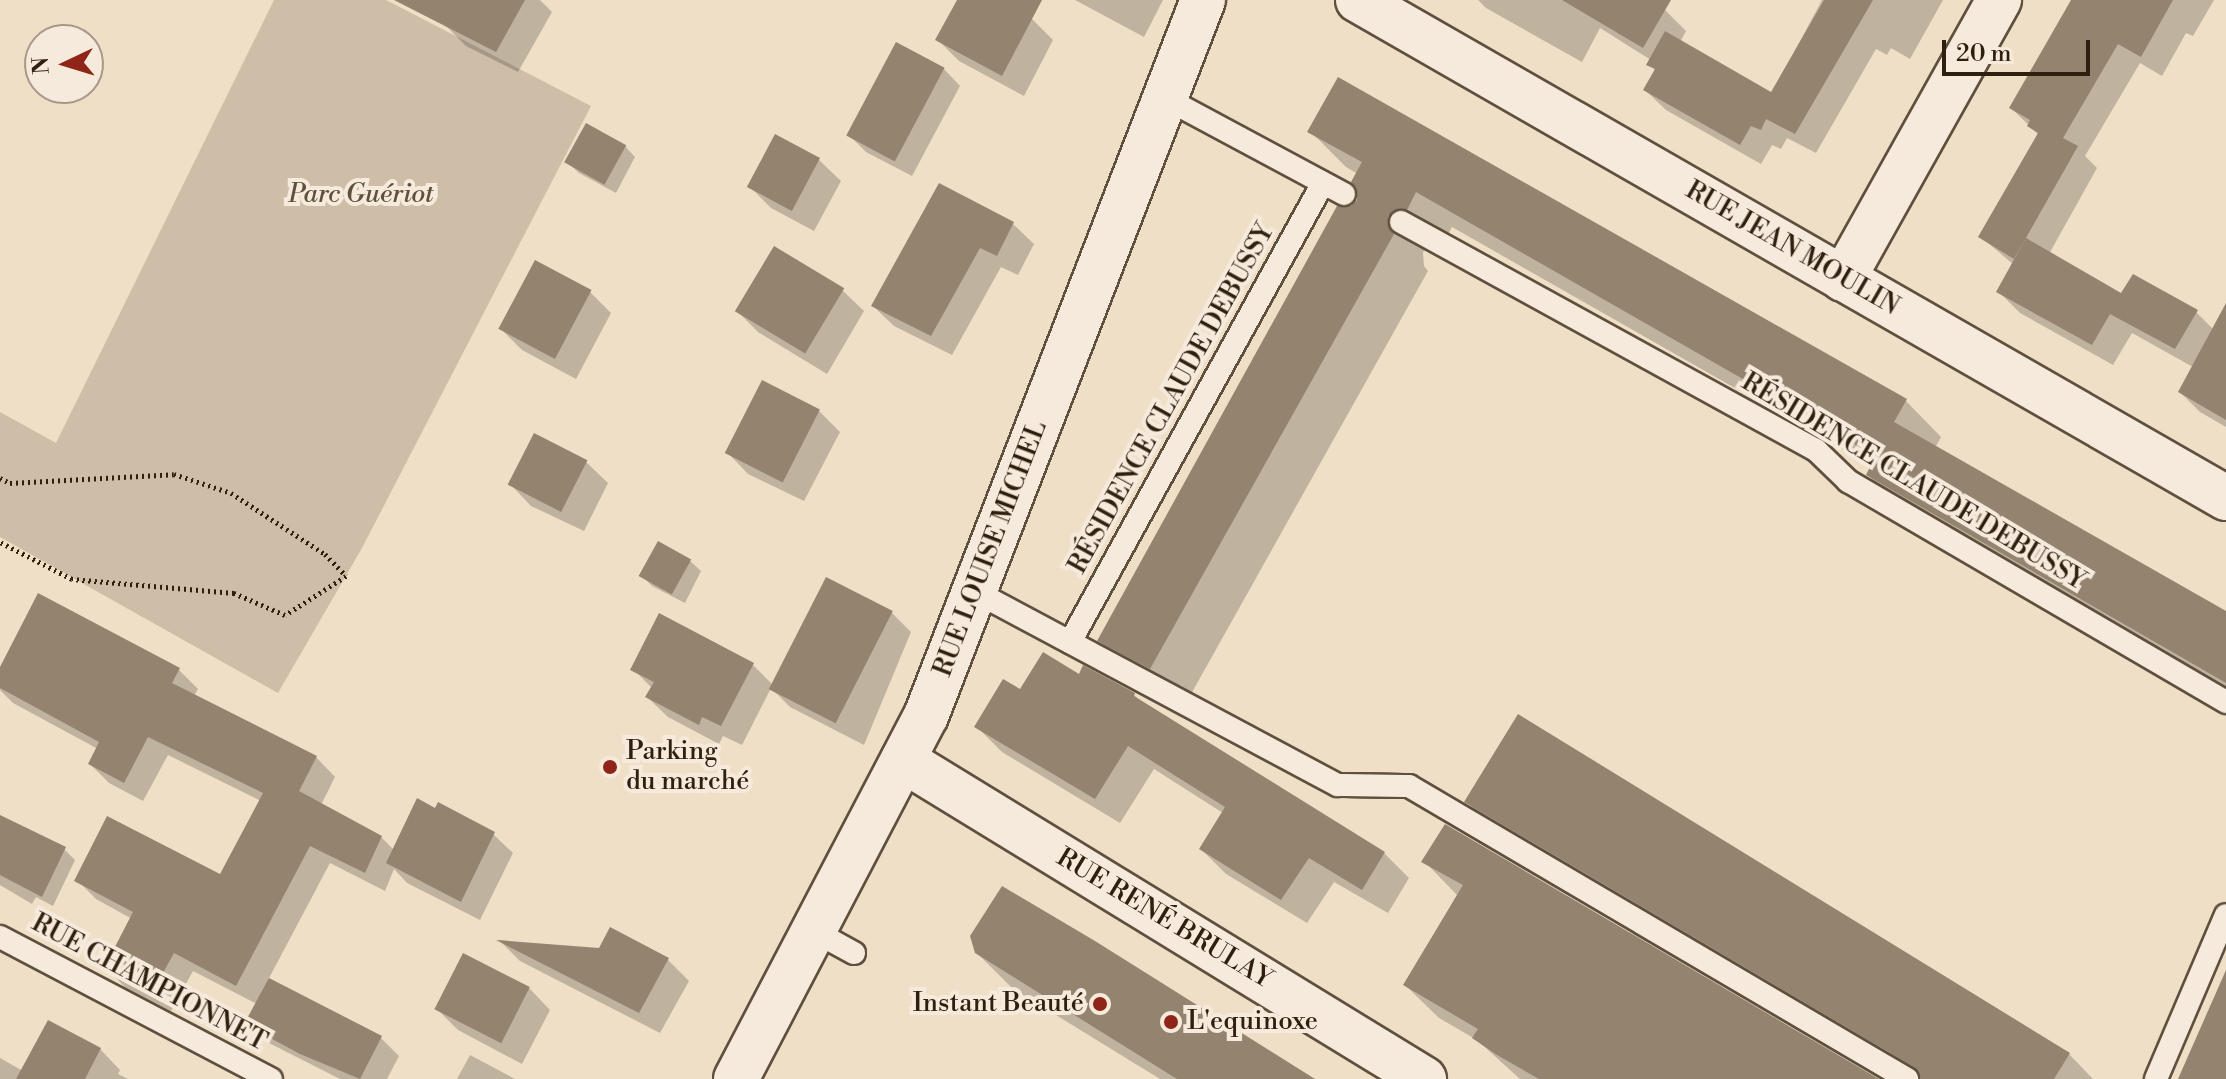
<!DOCTYPE html>
<meta charset="utf-8">
<style>
body{margin:0}
#map{position:relative;width:2226px;height:1079px;overflow:hidden;background:#efdfc7;font-family:"Libre Bodoni",serif}
div>[style]{position:absolute}
[style*='--x']{left:calc(var(--x)*1px);top:calc(var(--y)*1px);width:calc(var(--w)*1px);rotate:calc(var(--a)*1deg)}
.green>*{inset:0;background:#cebea8}
.shadow>*{inset:0;background:#0003}
.building>*{inset:0;background:#93836f;transform-origin:0 0}
.path>*{height:5px;margin-top:-2.5px;transform-origin:0;background:repeating-linear-gradient(90deg,#2f1f0f 0 2px,transparent 0 6px)}
.roads{filter:drop-shadow(2px 0 #5f4f3d) drop-shadow(-2px 0 #5f4f3d) drop-shadow(0 2px #5f4f3d) drop-shadow(0 -2px #5f4f3d)}
.lane>*{height:22px;margin:-11px;padding:0 11px;transform-origin:11px;border-radius:11px;background:#f5eadb}
.street>*{height:44px;margin:-22px;padding:0 22px;transform-origin:22px;border-radius:22px;background:#f5eadb}
.dots>*{width:22px;height:22px;translate:-50% -50%;box-sizing:border-box;border:4px solid #f5eadb;border-radius:50%}
span{translate:-50% -50%;white-space:nowrap;text-align:center;line-height:1.15;-webkit-text-stroke:8px #f5eadb;paint-order:stroke}
.park-label{font-size:26px;color:#5f4f3d;font-style:italic}
.street-label{font-size:26px;color:#2f1f0f}
.poi-label{font-size:26px;color:#2f1f0f}
.left{translate:0 -50%;text-align:left}
.right{translate:-100% -50%;text-align:right}
.north{position:absolute;left:24px;top:24px;width:80px;height:80px;box-sizing:border-box;background:#f5eadb;border:2px solid #a69989;border-radius:50%;rotate:266deg;font-size:22px;font-weight:700;line-height:32px;text-align:center;color:#2f1f0f}
.north::after{content:'';display:block;margin:auto;width:28px;height:36px;background:#8f2418;clip-path:polygon(50% 0,100% 100%,50% 72%,0 100%)}
.scale{position:absolute;left:1942px;top:40px;width:148px;height:36px;box-sizing:border-box;border:4px solid #2f1f0f;border-top:0;padding-left:10px;font-size:24px;line-height:28px;white-space:nowrap;color:#2f1f0f;-webkit-text-stroke:6px #f5eadb;paint-order:stroke}
</style>
<div id="map">
<div class="green">
<i style="clip-path:polygon(274px 0,386px 0,591px 106px,362px 548px,278px 693px,0 537px,0 412px,56px 443px)"></i>
</div>
<div class="shadow">
<i style="clip-path:polygon(458px 0,540px 0,552px 12px,518px 72px,466px 46px,444px 24px)"></i>
<i style="clip-path:polygon(959px 0,997px 0,1032px 19px,1053px 40px,1024px 96px,959px 61px,938px 40px)"></i>
<i style="clip-path:polygon(1075px 0,1163px 0,1144px 37px)"></i>
<i style="clip-path:polygon(1478px 0,1648px 0,1665px 10px,1686px 31px,1680px 42px,1771px 95px,1822px 0,1943px 0,1910px 59px,1891px 48px,1887px 55px,1876px 49px,1816px 153px,1787px 138px,1781px 149px,1772px 145px,1761px 164px,1666px 110px,1645px 90px,1656px 71px,1649px 64px,1651px 60px,1600px 28px,1582px 62px,1486px 8px)"></i>
<i style="clip-path:polygon(2115px 0,2214px 0,2193px 36px,2186px 33px,2162px 76px,2140px 63px,2085px 156px,2097px 168px,2049px 254px,2122px 296px,2196px 312px,2217px 333px,2226px 354px,2226px 427px,2200px 412px,2180px 392px,2193px 367px,2132px 333px,2113px 365px,2020px 313px,1999px 292px,2014px 265px,1981px 237px,2039px 135px,2011px 108px)"></i>
<i style="clip-path:polygon(944px 69px,960px 86px,912px 176px,866px 152px,849px 135px)"></i>
<i style="clip-path:polygon(1310px 131px,1906px 401px,1941px 437px,1935px 448px,2226px 613px,2226px 697px,1904px 510px,1868px 475px,1872px 467px,1863px 461px,1452px 227px,1443px 244px,1431px 245px,1423px 252px,1424px 266px,1428px 271px,1186px 703px,1135px 676px,1099px 640px,1359px 201px,1358px 174px,1346px 167px)"></i>
<i style="clip-path:polygon(776px 137px,819px 160px,841px 181px,814px 231px,771px 208px,750px 187px)"></i>
<i style="clip-path:polygon(625px 146px,635px 157px,616px 193px,579px 173px,568px 163px)"></i>
<i style="clip-path:polygon(1013px 224px,1034px 244px,1018px 275px,1001px 267px,952px 355px,894px 326px,873px 306px)"></i>
<i style="clip-path:polygon(842px 290px,864px 311px,827px 374px,758px 332px,737px 311px)"></i>
<i style="clip-path:polygon(589px 291px,611px 313px,576px 379px,522px 350px,501px 329px)"></i>
<i style="clip-path:polygon(819px 411px,840px 432px,804px 501px,748px 474px,727px 452px)"></i>
<i style="clip-path:polygon(586px 462px,608px 483px,584px 531px,531px 506px,510px 484px)"></i>
<i style="clip-path:polygon(690px 561px,701px 571px,685px 603px,652px 586px,641px 575px)"></i>
<i style="clip-path:polygon(892px 613px,911px 632px,864px 745px,790px 707px,771px 688px,742px 745px,723px 736px,719px 744px,668px 717px,647px 697px,652px 688px,633px 669px,753px 665px,773px 685px)"></i>
<i style="clip-path:polygon(178px 669px,198px 689px,194px 696px,316px 757px,335px 777px,321px 805px,381px 837px,394px 850px,493px 834px,513px 853px,480px 920px,407px 883px,394px 869px,385px 891px,330px 863px,268px 980px,381px 1038px,399px 1056px,387px 1079px,340px 1079px,265px 1041px,247px 1023px,257px 1004px,193px 971px,171px 1011px,125px 987px,106px 968px,132px 919px,96px 899px,77px 880px,221px 877px,261px 801px,168px 755px,143px 801px,109px 783px,90px 764px,98px 749px,13px 703px,0 690px,0 671px)"></i>
<i style="clip-path:polygon(1079px 677px,1134px 695px,1146px 706px,1384px 853px,1409px 878px,1388px 913px,1334px 882px,1307px 923px,1226px 874px,1201px 849px,1223px 813px,1154px 769px,1120px 823px,1002px 752px,977px 727px,1021px 692px)"></i>
<i style="clip-path:polygon(1467px 802px,2069px 1054px,2093px 1079px,1914px 1079px,1500px 835px)"></i>
<i style="clip-path:polygon(0 817px,64px 849px,75px 860px,53px 906px,36px 897px,32px 904px,0 885px)"></i>
<i style="clip-path:polygon(1424px 861px,1875px 1079px,1520px 1079px,1477px 1040px,1439px 1018px,1405px 985px,1457px 895px)"></i>
<i style="clip-path:polygon(499px 940px,668px 960px,689px 981px,660px 1033px,520px 961px)"></i>
<i style="clip-path:polygon(976px 952px,1313px 1079px,1160px 1079px,1012px 988px)"></i>
<i style="clip-path:polygon(529px 988px,550px 1010px,522px 1064px,458px 1030px,437px 1009px)"></i>
<i style="clip-path:polygon(100px 1049px,120px 1070px,118px 1074px,128px 1079px,0 1079px,0 1058px,23px 1071px)"></i>
<i style="clip-path:polygon(470px 1055px,515px 1079px,457px 1079px)"></i>
</div>
<div class="building">
<i style="clip-path:polygon(394px 0,525px 0,496px 52px)"></i>
<i style="clip-path:polygon(957px 0,1042px 0,1002px 76px,935px 40px)"></i>
<i style="clip-path:polygon(1562px 0,1671px 0,1643px 48px)"></i>
<i style="clip-path:polygon(1824px 0,1873px 0,1795px 134px,1766px 119px,1761px 130px,1751px 126px,1740px 145px,1643px 90px,1655px 69px,1646px 65px,1665px 31px,1771px 92px)"></i>
<i style="clip-path:polygon(2071px 0,2173px 0,2141px 57px,2118px 44px,2063px 138px,2078px 146px,2014px 259px,1978px 237px,2038px 133px,2027px 126px,2030px 120px,2009px 108px)"></i>
<i style="left:896px;top:42px;width:55px;height:106px;rotate:28deg"></i>
<i style="clip-path:polygon(1338px 77px,1907px 399px,1894px 422px,2226px 611px,2226px 683px,1866px 475px,1875px 457px,1825px 426px,1416px 192px,1407px 210px,1394px 210px,1388px 216px,1389px 229px,1394px 234px,1150px 669px,1097px 641px,1337px 206px,1351px 206px,1357px 200px,1356px 187px,1351px 182px,1362px 162px,1307px 132px)"></i>
<i style="left:586px;top:123px;width:46px;height:45px;rotate:29deg"></i>
<i style="left:775px;top:134px;width:51px;height:60px;rotate:28deg"></i>
<i style="clip-path:polygon(939px 183px,1014px 222px,997px 256px,980px 248px,931px 336px,871px 306px)"></i>
<i style="clip-path:polygon(2026px 238px,2121px 293px,2133px 274px,2198px 310px,2175px 349px,2110px 314px,2092px 345px,1996px 292px)"></i>
<i style="left:774px;top:246px;width:82px;height:76px;rotate:31deg"></i>
<i style="left:535px;top:260px;width:64px;height:78px;rotate:28deg"></i>
<i style="clip-path:polygon(2226px 303px,2226px 420px,2178px 392px)"></i>
<i style="left:762px;top:380px;width:65px;height:82px;rotate:27deg"></i>
<i style="left:534px;top:433px;width:60px;height:58px;rotate:27deg"></i>
<i style="left:658px;top:541px;width:38px;height:40px;rotate:29deg"></i>
<i style="left:826px;top:577px;width:75px;height:126px;rotate:27deg"></i>
<i style="clip-path:polygon(38px 593px,180px 668px,172px 683px,317px 756px,299px 791px,382px 836px,365px 873px,310px 846px,236px 986px,174px 953px,152px 993px,104px 968px,133px 912px,74px 881px,107px 816px,220px 874px,263px 793px,148px 737px,124px 783px,88px 764px,99px 742px,0 688px,0 667px)"></i>
<i style="clip-path:polygon(659px 613px,754px 663px,721px 726px,702px 717px,699px 725px,645px 697px,654px 682px,630px 670px)"></i>
<i style="clip-path:polygon(1043px 652px,1079px 674px,1083px 665px,1135px 693px,1134px 696px,1385px 852px,1362px 890px,1309px 858px,1281px 900px,1199px 849px,1225px 807px,1128px 746px,1095px 799px,974px 727px,1003px 679px,1020px 689px)"></i>
<i style="clip-path:polygon(1518px 714px,2070px 1053px,2054px 1079px,1921px 1079px,1914px 1067px,1464px 802px)"></i>
<i style="clip-path:polygon(417px 798px,435px 808px,438px 802px,495px 832px,461px 902px,386px 863px)"></i>
<i style="clip-path:polygon(0 815px,66px 847px,42px 897px,0 875px)"></i>
<i style="clip-path:polygon(1445px 824px,1879px 1079px,1539px 1079px,1497px 1055px,1472px 1038px,1478px 1029px,1403px 985px,1463px 885px,1421px 862px)"></i>
<i style="clip-path:polygon(1002px 886px,1095px 941px,1315px 1079px,1177px 1079px,975px 953px,970px 936px)"></i>
<i style="clip-path:polygon(610px 927px,669px 958px,639px 1013px,496px 940px,599px 948px)"></i>
<i style="left:463px;top:953px;width:75px;height:63px;rotate:27deg"></i>
<i style="clip-path:polygon(2226px 970px,2226px 1079px,2178px 1079px)"></i>
<i style="clip-path:polygon(269px 978px,382px 1036px,360px 1079px,300px 1054px,244px 1024px)"></i>
<i style="clip-path:polygon(48px 1020px,101px 1048px,85px 1079px,16px 1079px)"></i>
</div>
<div class="path">
<i style="--x:0;--y:478;--w:11;--a:27"></i>
<i style="--x:10;--y:483;--w:164;--a:-3.1"></i>
<i style="--x:174;--y:474;--w:60;--a:18.4"></i>
<i style="--x:231;--y:493;--w:112;--a:33"></i>
<i style="--x:325;--y:554;--w:30;--a:46"></i>
<i style="--x:346;--y:576;--w:72;--a:147.4"></i>
<i style="--x:285;--y:615;--w:56;--a:-156.7"></i>
<i style="--x:234;--y:593;--w:163;--a:-175.1"></i>
<i style="--x:72;--y:579;--w:81;--a:-152.8"></i>
</div>
<div class="roads">
<div class="lane">
<i style="--x:1165;--y:98;--w:203;--a:28.2"></i>
<i style="--x:1401;--y:222;--w:474;--a:28.8"></i>
<i style="--x:1816;--y:450;--w:45;--a:44.1"></i>
<i style="--x:1848;--y:481;--w:438;--a:30.3"></i>
<i style="--x:974;--y:591;--w:412;--a:28.1"></i>
<i style="--x:1338;--y:785;--w:71;--a:0.8"></i>
<i style="--x:1409;--y:786;--w:578;--a:30.47"></i>
<i style="--x:1070;--y:642;--w:524;--a:-61.14"></i>
<i style="--x:812;--y:930;--w:48;--a:28.7"></i>
<i style="--x:0;--y:937;--w:306;--a:27.7"></i>
<i style="--x:2156;--y:1079;--w:178;--a:-66.9"></i>
</div>
<div class="street">
<i style="--x:1358;--y:0;--w:1001;--a:29.84"></i>
<i style="--x:1843;--y:279;--w:320;--a:-60.8"></i>
<i style="--x:903;--y:760;--w:611;--a:31.48"></i>
<i style="--x:736;--y:1079;--w:410;--a:-62.4"></i>
<i style="--x:926;--y:716;--w:768;--a:-68.85"></i>
</div>
</div>
<div class="dots">
<i style="left:610px;top:767px;background:#8f2418"></i>
<i style="left:1100px;top:1004px;background:#8f2418"></i>
<i style="left:1171px;top:1022px;background:#8f2418"></i>
</div>
<div class="park-label">
<span style="left:361px;top:195px">Parc Guériot</span>
</div>
<div class="street-label">
<span style="left:1792px;top:249px;rotate:30deg">RUE JEAN MOULIN</span>
<span style="left:1172px;top:399px;rotate:-61deg">RÉSIDENCE CLAUDE DEBUSSY</span>
<span style="left:1913px;top:482px;rotate:31deg">RÉSIDENCE CLAUDE DEBUSSY</span>
<span style="left:991px;top:549px;rotate:-69deg">RUE LOUISE MICHEL</span>
<span style="left:1164px;top:919px;rotate:31deg">RUE RENÉ BRULAY</span>
<span style="left:149px;top:983px;rotate:28deg">RUE CHAMPIONNET</span>
</div>
<div class="poi-label">
<span class="left" style="left:626px;top:767px">Parking<br>du marché</span>
<span class="right" style="left:1084px;top:1004px">Instant Beauté</span>
<span class="left" style="left:1187px;top:1022px">L'equinoxe</span>
</div>
<div class="north">N</div>
<div class="scale">20 m</div>
</div>
